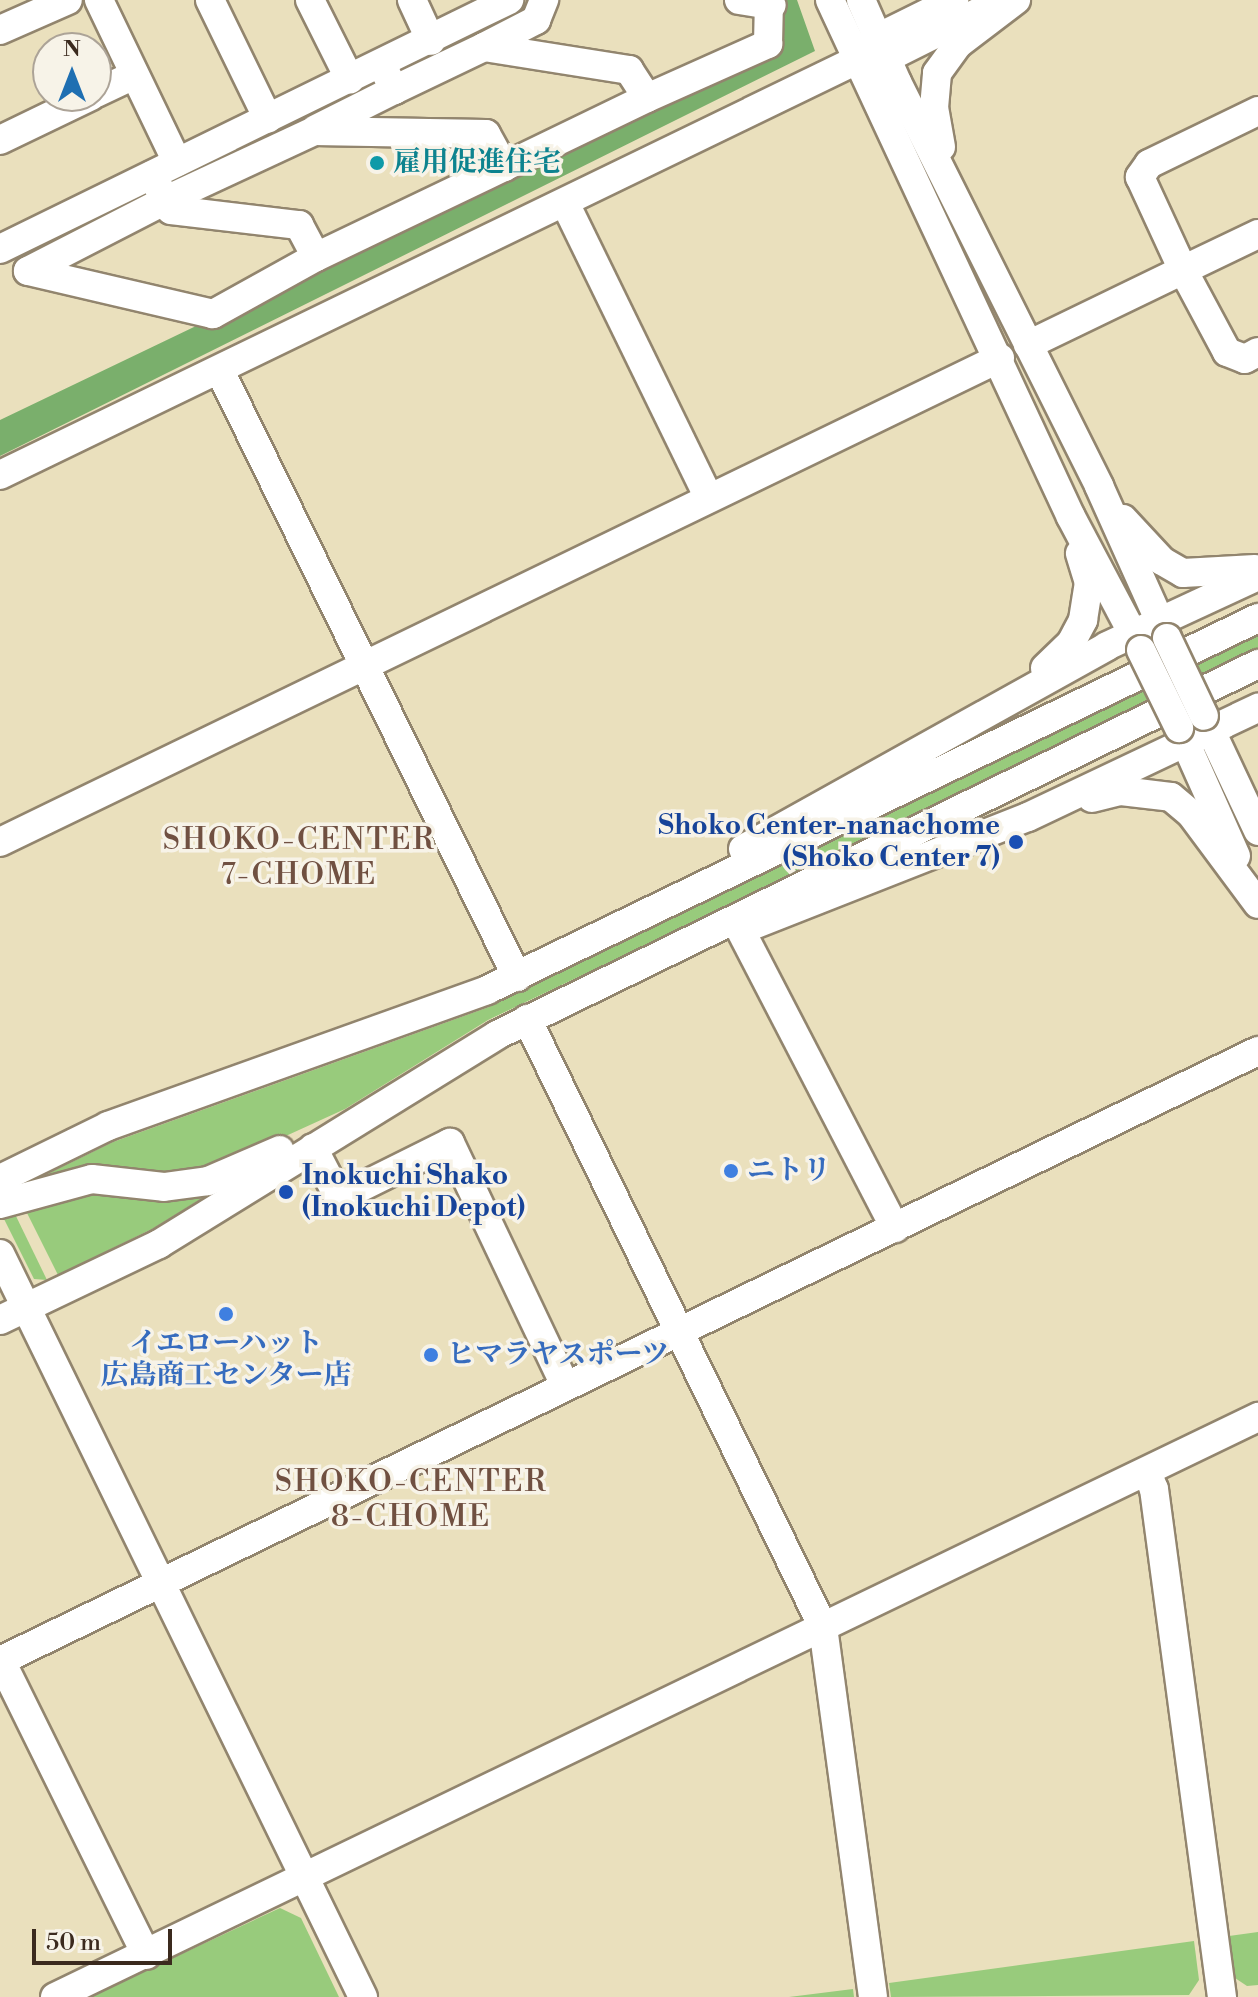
<!DOCTYPE html>
<meta charset="utf-8">
<style>
body{margin:0}
#map{position:relative;width:1258px;height:1997px;overflow:hidden;background:#eae0bd;font-family:"Libre Bodoni","Noto Serif JP",serif}
div>[style]{position:absolute}
[style*='--x']{left:calc(var(--x)*1px);top:calc(var(--y)*1px);width:calc(var(--w)*1px);rotate:calc(var(--a)*1deg)}
.green>*{inset:0;background:#98cb7c}
.forest>*{inset:0;background:#7aaf6c}
.roads{filter:drop-shadow(2px 0 #92856e) drop-shadow(-2px 0 #92856e) drop-shadow(0 2px #92856e) drop-shadow(0 -2px #92856e)}
.minor>*{height:28px;margin:-14px;padding:0 14px;transform-origin:14px;border-radius:14px;background:#fff}
.bridges{filter:drop-shadow(2px 0 #92856e) drop-shadow(-2px 0 #92856e) drop-shadow(0 2px #92856e) drop-shadow(0 -2px #92856e)}
.minor-bridge>*{height:28px;margin:-14px;padding:0 14px;transform-origin:14px;border-radius:14px;background:#fff}
.dots>*{width:22px;height:22px;translate:-50% -50%;box-sizing:border-box;border:4px solid #f7f3e8;border-radius:50%}
span{translate:-50% -50%;white-space:nowrap;text-align:center;line-height:1.15;-webkit-text-stroke:7px #f7f3e8;paint-order:stroke}
.culture-label{font-size:28px;color:#0d838f;font-weight:700}
.left{translate:0 -50%;text-align:left}
.transit-label{font-size:28px;color:#164399;font-weight:700}
.right{translate:-100% -50%;text-align:right}
.shop-label{font-size:28px;color:#366cbe;font-weight:700}
.neighbourhood-label{font-size:30px;color:#705041;letter-spacing:2px}
.north{position:absolute;left:32px;top:32px;width:80px;height:80px;box-sizing:border-box;background:#f7f3e8;border:2px solid #aca397;border-radius:50%;rotate:0deg;font-size:22px;font-weight:700;line-height:32px;text-align:center;color:#3b2a1e}
.north::after{content:'';display:block;margin:auto;width:28px;height:36px;background:#1f6fb2;clip-path:polygon(50% 0,100% 100%,50% 72%,0 100%)}
.scale{position:absolute;left:32px;top:1929px;width:140px;height:36px;box-sizing:border-box;border:4px solid #3b2a1e;border-top:0;padding-left:10px;font-size:24px;line-height:28px;white-space:nowrap;color:#3b2a1e;-webkit-text-stroke:6px #f7f3e8;paint-order:stroke}
</style>
<div id="map">
<div class="green">
<i style="clip-path:polygon(1258px 632px,1258px 653px,488px 1020px,345px 1109px,209px 1171px,31px 1182px,113px 1142px,489px 1007px)"></i>
<i style="clip-path:polygon(212px 1192px,154px 1228px,58px 1275px,24px 1207px,62px 1193px)"></i>
<i style="clip-path:polygon(14px 1212px,47px 1280px,34px 1279px,3px 1217px)"></i>
<i style="clip-path:polygon(280px 1908px,301px 1918px,339px 1997px,89px 1997px)"></i>
<i style="clip-path:polygon(1258px 1932px,1258px 1985px,1247px 1986px,1235px 1978px,1229px 1936px)"></i>
<i style="clip-path:polygon(1194px 1941px,1199px 1980px,1189px 1995px,891px 1997px,889px 1983px)"></i>
<i style="clip-path:polygon(853px 1989px,854px 1997px,789px 1997px)"></i>
</div>
<div class="forest">
<i style="clip-path:polygon(779px 0,797px 0,815px 51px,0 456px,0 420px,773px 49px)"></i>
</div>
<div class="roads">
<div class="minor">
<i style="--x:99;--y:0;--w:180;--a:64.3"></i>
<i style="--x:210;--y:0;--w:132;--a:64"></i>
<i style="--x:310;--y:0;--w:89;--a:63.4"></i>
<i style="--x:412;--y:0;--w:45;--a:65.1"></i>
<i style="--x:739;--y:0;--w:33;--a:9"></i>
<i style="--x:830;--y:0;--w:570;--a:65.01"></i>
<i style="--x:1071;--y:517;--w:149;--a:62.1"></i>
<i style="--x:861;--y:0;--w:90;--a:66.3"></i>
<i style="--x:897;--y:82;--w:452;--a:63.4"></i>
<i style="--x:1099;--y:486;--w:166;--a:65.8"></i>
<i style="--x:0;--y:30;--w:74;--a:-23.8"></i>
<i style="--x:484;--y:47;--w:59;--a:-27.4"></i>
<i style="--x:536;--y:20;--w:22;--a:-68"></i>
<i style="--x:872;--y:58;--w:17;--a:-3"></i>
<i style="--x:889;--y:57;--w:110;--a:-26.6"></i>
<i style="--x:382;--y:65;--w:28;--a:64"></i>
<i style="--x:394;--y:90;--w:100;--a:-25.5"></i>
<i style="--x:484;--y:47;--w:147;--a:9"></i>
<i style="--x:629;--y:70;--w:33;--a:57"></i>
<i style="--x:647;--y:98;--w:133;--a:-24.1"></i>
<i style="--x:768;--y:44;--w:44;--a:-88.7"></i>
<i style="--x:96;--y:93;--w:42;--a:-25.3"></i>
<i style="--x:1258;--y:111;--w:121;--a:154.1"></i>
<i style="--x:1149;--y:164;--w:16;--a:125"></i>
<i style="--x:1140;--y:177;--w:102;--a:65.2"></i>
<i style="--x:1183;--y:270;--w:83;--a:-25.6"></i>
<i style="--x:316;--y:129;--w:87;--a:-26.6"></i>
<i style="--x:0;--y:140;--w:101;--a:-25.8"></i>
<i style="--x:941;--y:147;--w:40;--a:-100"></i>
<i style="--x:934;--y:108;--w:35;--a:-85"></i>
<i style="--x:937;--y:73;--w:36;--a:-54"></i>
<i style="--x:958;--y:44;--w:73;--a:-37.2"></i>
<i style="--x:152;--y:175;--w:15;--a:62"></i>
<i style="--x:159;--y:188;--w:14;--a:60"></i>
<i style="--x:166;--y:200;--w:11;--a:63"></i>
<i style="--x:171;--y:210;--w:129;--a:6.7"></i>
<i style="--x:299;--y:225;--w:36;--a:62"></i>
<i style="--x:316;--y:257;--w:118;--a:151"></i>
<i style="--x:213;--y:314;--w:190;--a:-166.9"></i>
<i style="--x:28;--y:271;--w:155;--a:-27.2"></i>
<i style="--x:166;--y:200;--w:163;--a:-25"></i>
<i style="--x:314;--y:131;--w:172;--a:1"></i>
<i style="--x:486;--y:134;--w:38;--a:61"></i>
<i style="--x:504;--y:167;--w:159;--a:-25.8"></i>
<i style="--x:565;--y:203;--w:328;--a:64"></i>
<i style="--x:0;--y:249;--w:567;--a:-26.07"></i>
<i style="--x:316;--y:257;--w:208;--a:-25.6"></i>
<i style="--x:1028;--y:345;--w:172;--a:-25.8"></i>
<i style="--x:1183;--y:270;--w:93;--a:61.8"></i>
<i style="--x:1227;--y:352;--w:19;--a:21"></i>
<i style="--x:1245;--y:359;--w:15;--a:-28"></i>
<i style="--x:220;--y:371;--w:675;--a:63.89"></i>
<i style="--x:0;--y:475;--w:954;--a:-25.84"></i>
<i style="--x:859;--y:59;--w:30;--a:-48"></i>
<i style="--x:879;--y:37;--w:84;--a:-26.3"></i>
<i style="--x:1123;--y:519;--w:57;--a:47.1"></i>
<i style="--x:1162;--y:561;--w:24;--a:30"></i>
<i style="--x:1183;--y:573;--w:72;--a:-3.2"></i>
<i style="--x:1045;--y:668;--w:36;--a:-44"></i>
<i style="--x:1071;--y:643;--w:26;--a:-62"></i>
<i style="--x:1083;--y:620;--w:37;--a:-81"></i>
<i style="--x:1089;--y:583;--w:31;--a:-107"></i>
<i style="--x:1204;--y:716;--w:127;--a:64.8"></i>
<i style="--x:1179;--y:728;--w:140;--a:66"></i>
<i style="--x:1092;--y:798;--w:30;--a:-14"></i>
<i style="--x:1121;--y:791;--w:50;--a:6.8"></i>
<i style="--x:1171;--y:797;--w:26;--a:40"></i>
<i style="--x:1191;--y:814;--w:112;--a:53.3"></i>
<i style="--x:0;--y:842;--w:1111;--a:-25.83"></i>
<i style="--x:743;--y:849;--w:417;--a:-29.1"></i>
<i style="--x:1107;--y:646;--w:166;--a:-24.9"></i>
<i style="--x:756;--y:924;--w:292;--a:-21.5"></i>
<i style="--x:1028;--y:817;--w:255;--a:-25.4"></i>
<i style="--x:740;--y:929;--w:337;--a:62.6"></i>
<i style="--x:527;--y:1019;--w:676;--a:64.04"></i>
<i style="--x:823;--y:1627;--w:373;--a:82.3"></i>
<i style="--x:313;--y:1148;--w:56;--a:62.5"></i>
<i style="--x:339;--y:1198;--w:124;--a:-26.4"></i>
<i style="--x:450;--y:1143;--w:268;--a:64.6"></i>
<i style="--x:0;--y:1179;--w:120;--a:-26.1"></i>
<i style="--x:108;--y:1126;--w:403;--a:-19.7"></i>
<i style="--x:487;--y:990;--w:856;--a:-25.76"></i>
<i style="--x:0;--y:1204;--w:95;--a:-15.2"></i>
<i style="--x:92;--y:1179;--w:72;--a:6.3"></i>
<i style="--x:164;--y:1187;--w:44;--a:-7.8"></i>
<i style="--x:208;--y:1181;--w:78;--a:-23.3"></i>
<i style="--x:0;--y:1254;--w:827;--a:63.96"></i>
<i style="--x:0;--y:1320;--w:176;--a:-25.5"></i>
<i style="--x:159;--y:1244;--w:397;--a:-31.7"></i>
<i style="--x:497;--y:1035;--w:847;--a:-25.99"></i>
<i style="--x:1147;--y:1472;--w:18;--a:68"></i>
<i style="--x:1154;--y:1489;--w:513;--a:82.38"></i>
<i style="--x:0;--y:1661;--w:1398;--a:-25.87"></i>
<i style="--x:1;--y:1661;--w:328;--a:63.7"></i>
<i style="--x:55;--y:1997;--w:1336;--a:-25.74"></i>
</div>
</div>
<div class="bridges">
<div class="minor-bridge">
<i style="--x:1167;--y:638;--w:86;--a:64.6"></i>
<i style="--x:1141;--y:650;--w:87;--a:64"></i>
</div>
</div>
<div class="dots">
<i style="left:377px;top:163px;background:#0f9aa8"></i>
<i style="left:1016px;top:842px;background:#1a4fb4"></i>
<i style="left:731px;top:1171px;background:#3f7fe0"></i>
<i style="left:286px;top:1192px;background:#1a4fb4"></i>
<i style="left:226px;top:1314px;background:#3f7fe0"></i>
<i style="left:431px;top:1355px;background:#3f7fe0"></i>
</div>
<div class="culture-label">
<span class="left" style="left:393px;top:163px">雇用促進住宅</span>
</div>
<div class="transit-label">
<span class="right" style="left:1000px;top:842px">Shoko Center-nanachome<br>(Shoko Center 7)</span>
<span class="left" style="left:302px;top:1192px">Inokuchi Shako<br>(Inokuchi Depot)</span>
</div>
<div class="shop-label">
<span class="left" style="left:747px;top:1171px">ニトリ</span>
<span style="left:226px;top:1360px">イエローハット<br>広島商工センター店</span>
<span class="left" style="left:447px;top:1355px">ヒマラヤスポーツ</span>
</div>
<div class="neighbourhood-label">
<span style="left:299px;top:857px">SHOKO-CENTER<br>7-CHOME</span>
<span style="left:411px;top:1499px">SHOKO-CENTER<br>8-CHOME</span>
</div>
<div class="north">N</div>
<div class="scale">50 m</div>
</div>
